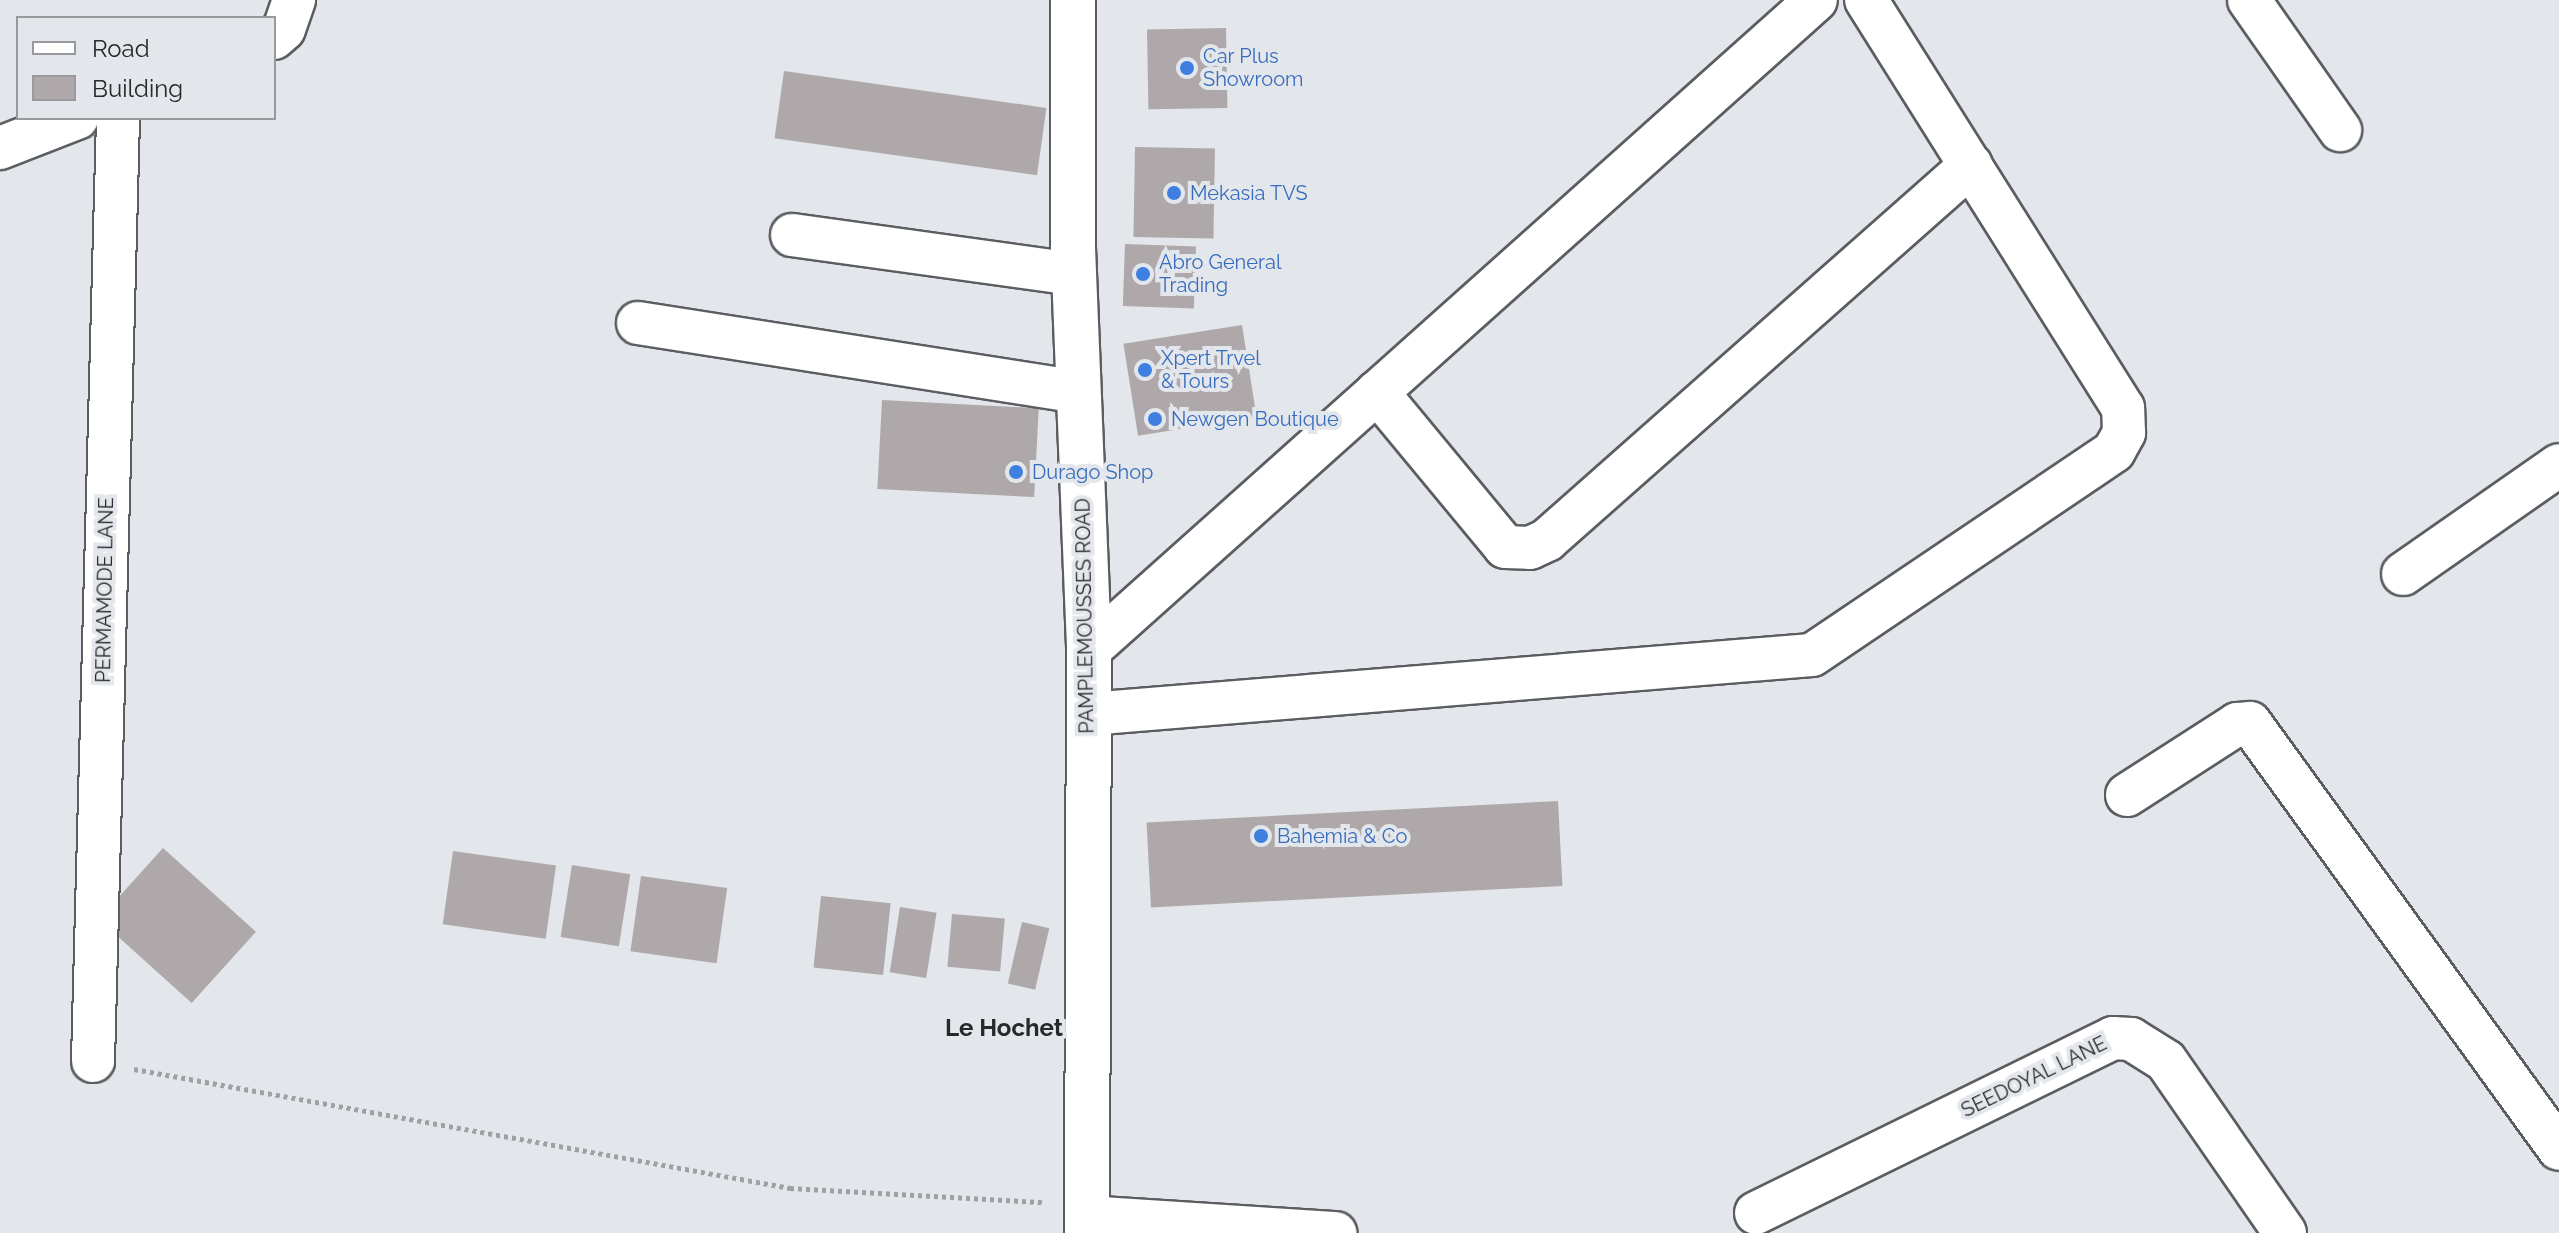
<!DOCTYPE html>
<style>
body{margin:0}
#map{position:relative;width:2559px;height:1233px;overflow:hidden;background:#e3e6eb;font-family:Raleway,sans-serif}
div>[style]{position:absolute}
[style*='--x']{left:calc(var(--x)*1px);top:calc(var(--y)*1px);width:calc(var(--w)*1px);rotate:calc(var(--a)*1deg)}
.building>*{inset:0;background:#aea8aa;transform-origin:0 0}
.path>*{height:5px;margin-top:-2.5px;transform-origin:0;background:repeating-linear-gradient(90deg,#9ea1a4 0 4px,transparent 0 8px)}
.roads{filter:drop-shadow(2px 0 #5b5d61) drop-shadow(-2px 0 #5b5d61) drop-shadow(0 2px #5b5d61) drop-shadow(0 -2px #5b5d61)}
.minor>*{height:42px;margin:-21px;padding:0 21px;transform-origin:21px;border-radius:21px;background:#fff}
.major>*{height:44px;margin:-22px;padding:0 22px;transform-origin:22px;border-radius:22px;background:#fff}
.dots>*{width:22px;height:22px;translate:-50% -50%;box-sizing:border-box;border:4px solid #e3e6eb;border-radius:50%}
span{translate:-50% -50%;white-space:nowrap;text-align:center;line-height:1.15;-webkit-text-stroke:8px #e3e6eb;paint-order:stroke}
.shop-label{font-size:20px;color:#366cbe}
.left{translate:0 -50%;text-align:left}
.street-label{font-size:20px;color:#27282a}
.quarter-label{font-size:24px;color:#27282a;font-weight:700}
.legend{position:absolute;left:16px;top:16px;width:260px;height:104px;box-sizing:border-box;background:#e3e6eb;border:2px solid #989a9e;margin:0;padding:10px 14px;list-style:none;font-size:24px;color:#27282a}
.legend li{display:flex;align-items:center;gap:16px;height:40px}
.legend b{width:40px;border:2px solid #989a9e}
</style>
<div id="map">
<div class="building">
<i style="left:1226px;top:28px;width:80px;height:79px;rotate:89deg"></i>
<i style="left:784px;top:71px;width:265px;height:68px;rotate:8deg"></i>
<i style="left:1135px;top:147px;width:80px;height:90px;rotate:1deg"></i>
<i style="left:1125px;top:244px;width:71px;height:62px;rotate:2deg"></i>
<i style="left:1242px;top:325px;width:93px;height:120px;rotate:81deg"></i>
<i style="left:882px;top:400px;width:157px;height:89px;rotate:3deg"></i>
<i style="left:1558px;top:801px;width:85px;height:412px;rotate:87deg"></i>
<i style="left:163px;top:848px;width:125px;height:96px;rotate:42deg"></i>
<i style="left:453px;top:851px;width:104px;height:74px;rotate:8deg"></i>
<i style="left:572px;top:865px;width:59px;height:73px;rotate:9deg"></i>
<i style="left:641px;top:876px;width:87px;height:76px;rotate:8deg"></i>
<i style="left:821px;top:896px;width:70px;height:72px;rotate:6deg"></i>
<i style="left:900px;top:907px;width:37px;height:66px;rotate:9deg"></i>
<i style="left:952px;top:914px;width:53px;height:53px;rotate:5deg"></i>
<i style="left:1022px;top:922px;width:28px;height:63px;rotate:13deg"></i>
</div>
<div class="path">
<i style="--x:134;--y:1069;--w:667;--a:10.28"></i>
<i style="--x:790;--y:1188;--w:254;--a:3.2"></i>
</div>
<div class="roads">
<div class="minor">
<i style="--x:2249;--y:0;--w:159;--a:55"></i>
<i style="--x:274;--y:38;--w:13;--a:-42"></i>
<i style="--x:284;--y:29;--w:31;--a:-71"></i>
<i style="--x:0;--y:148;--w:83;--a:-21.3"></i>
<i style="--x:792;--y:235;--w:285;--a:7.9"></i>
<i style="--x:638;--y:323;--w:445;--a:8.9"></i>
<i style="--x:1377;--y:392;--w:201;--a:50.4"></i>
<i style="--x:1505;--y:547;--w:25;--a:2"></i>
<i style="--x:1530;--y:548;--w:19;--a:-25"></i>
<i style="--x:1547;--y:540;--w:566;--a:-41.49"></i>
<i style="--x:2403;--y:574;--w:190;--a:-34.9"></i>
<i style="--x:1089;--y:650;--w:975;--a:-41.8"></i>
<i style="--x:1089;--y:714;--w:725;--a:-4.67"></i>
<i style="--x:1812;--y:655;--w:364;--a:-34"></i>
<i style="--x:2114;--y:451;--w:21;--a:-61"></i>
<i style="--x:2124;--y:433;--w:25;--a:-92"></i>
<i style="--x:2123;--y:408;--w:482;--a:-122.2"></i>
<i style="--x:2127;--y:795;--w:131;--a:-32.8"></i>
<i style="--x:2237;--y:724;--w:13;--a:-4"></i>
<i style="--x:2250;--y:723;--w:526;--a:54.04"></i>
<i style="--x:93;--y:1061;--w:943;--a:-88.48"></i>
<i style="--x:1756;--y:1213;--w:398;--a:-26.1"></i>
<i style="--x:2113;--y:1038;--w:18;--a:3"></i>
<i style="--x:2131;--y:1039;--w:41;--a:32.2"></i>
<i style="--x:2166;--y:1061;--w:209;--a:55.3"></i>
<i style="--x:1087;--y:1217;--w:249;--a:3.7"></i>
</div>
<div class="major">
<i style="--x:1073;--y:0;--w:248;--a:90"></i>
<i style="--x:1073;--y:248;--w:402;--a:87.7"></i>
<i style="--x:1089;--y:650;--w:583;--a:90.2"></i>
</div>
</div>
<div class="dots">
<i style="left:1187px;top:68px;background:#3f7fe0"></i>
<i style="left:1174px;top:193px;background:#3f7fe0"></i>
<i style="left:1143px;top:274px;background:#3f7fe0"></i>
<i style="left:1145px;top:370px;background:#3f7fe0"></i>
<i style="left:1155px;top:419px;background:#3f7fe0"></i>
<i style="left:1016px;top:472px;background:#3f7fe0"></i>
<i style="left:1261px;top:836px;background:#3f7fe0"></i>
</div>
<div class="shop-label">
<span class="left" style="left:1203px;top:68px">Car Plus<br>Showroom</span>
<span class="left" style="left:1190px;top:193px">Mekasia TVS</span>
<span class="left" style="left:1159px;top:274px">Abro General<br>Trading</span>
<span class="left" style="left:1161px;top:370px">Xpert Trvel<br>&amp; Tours</span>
<span class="left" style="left:1171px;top:419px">Newgen Boutique</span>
<span class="left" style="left:1032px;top:472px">Durago Shop</span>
<span class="left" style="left:1277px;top:836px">Bahemia &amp; Co</span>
</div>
<div class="street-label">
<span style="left:105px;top:590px;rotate:-89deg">PERMAMODE LANE</span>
<span style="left:1085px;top:616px;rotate:-91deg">PAMPLEMOUSSES ROAD</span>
<span style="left:2034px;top:1077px;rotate:-26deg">SEEDOYAL LANE</span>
</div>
<div class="quarter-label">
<span style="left:1004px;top:1028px">Le Hochet</span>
</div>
<ul class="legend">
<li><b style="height:10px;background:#fff"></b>Road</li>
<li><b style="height:22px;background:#aea8aa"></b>Building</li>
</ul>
</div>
